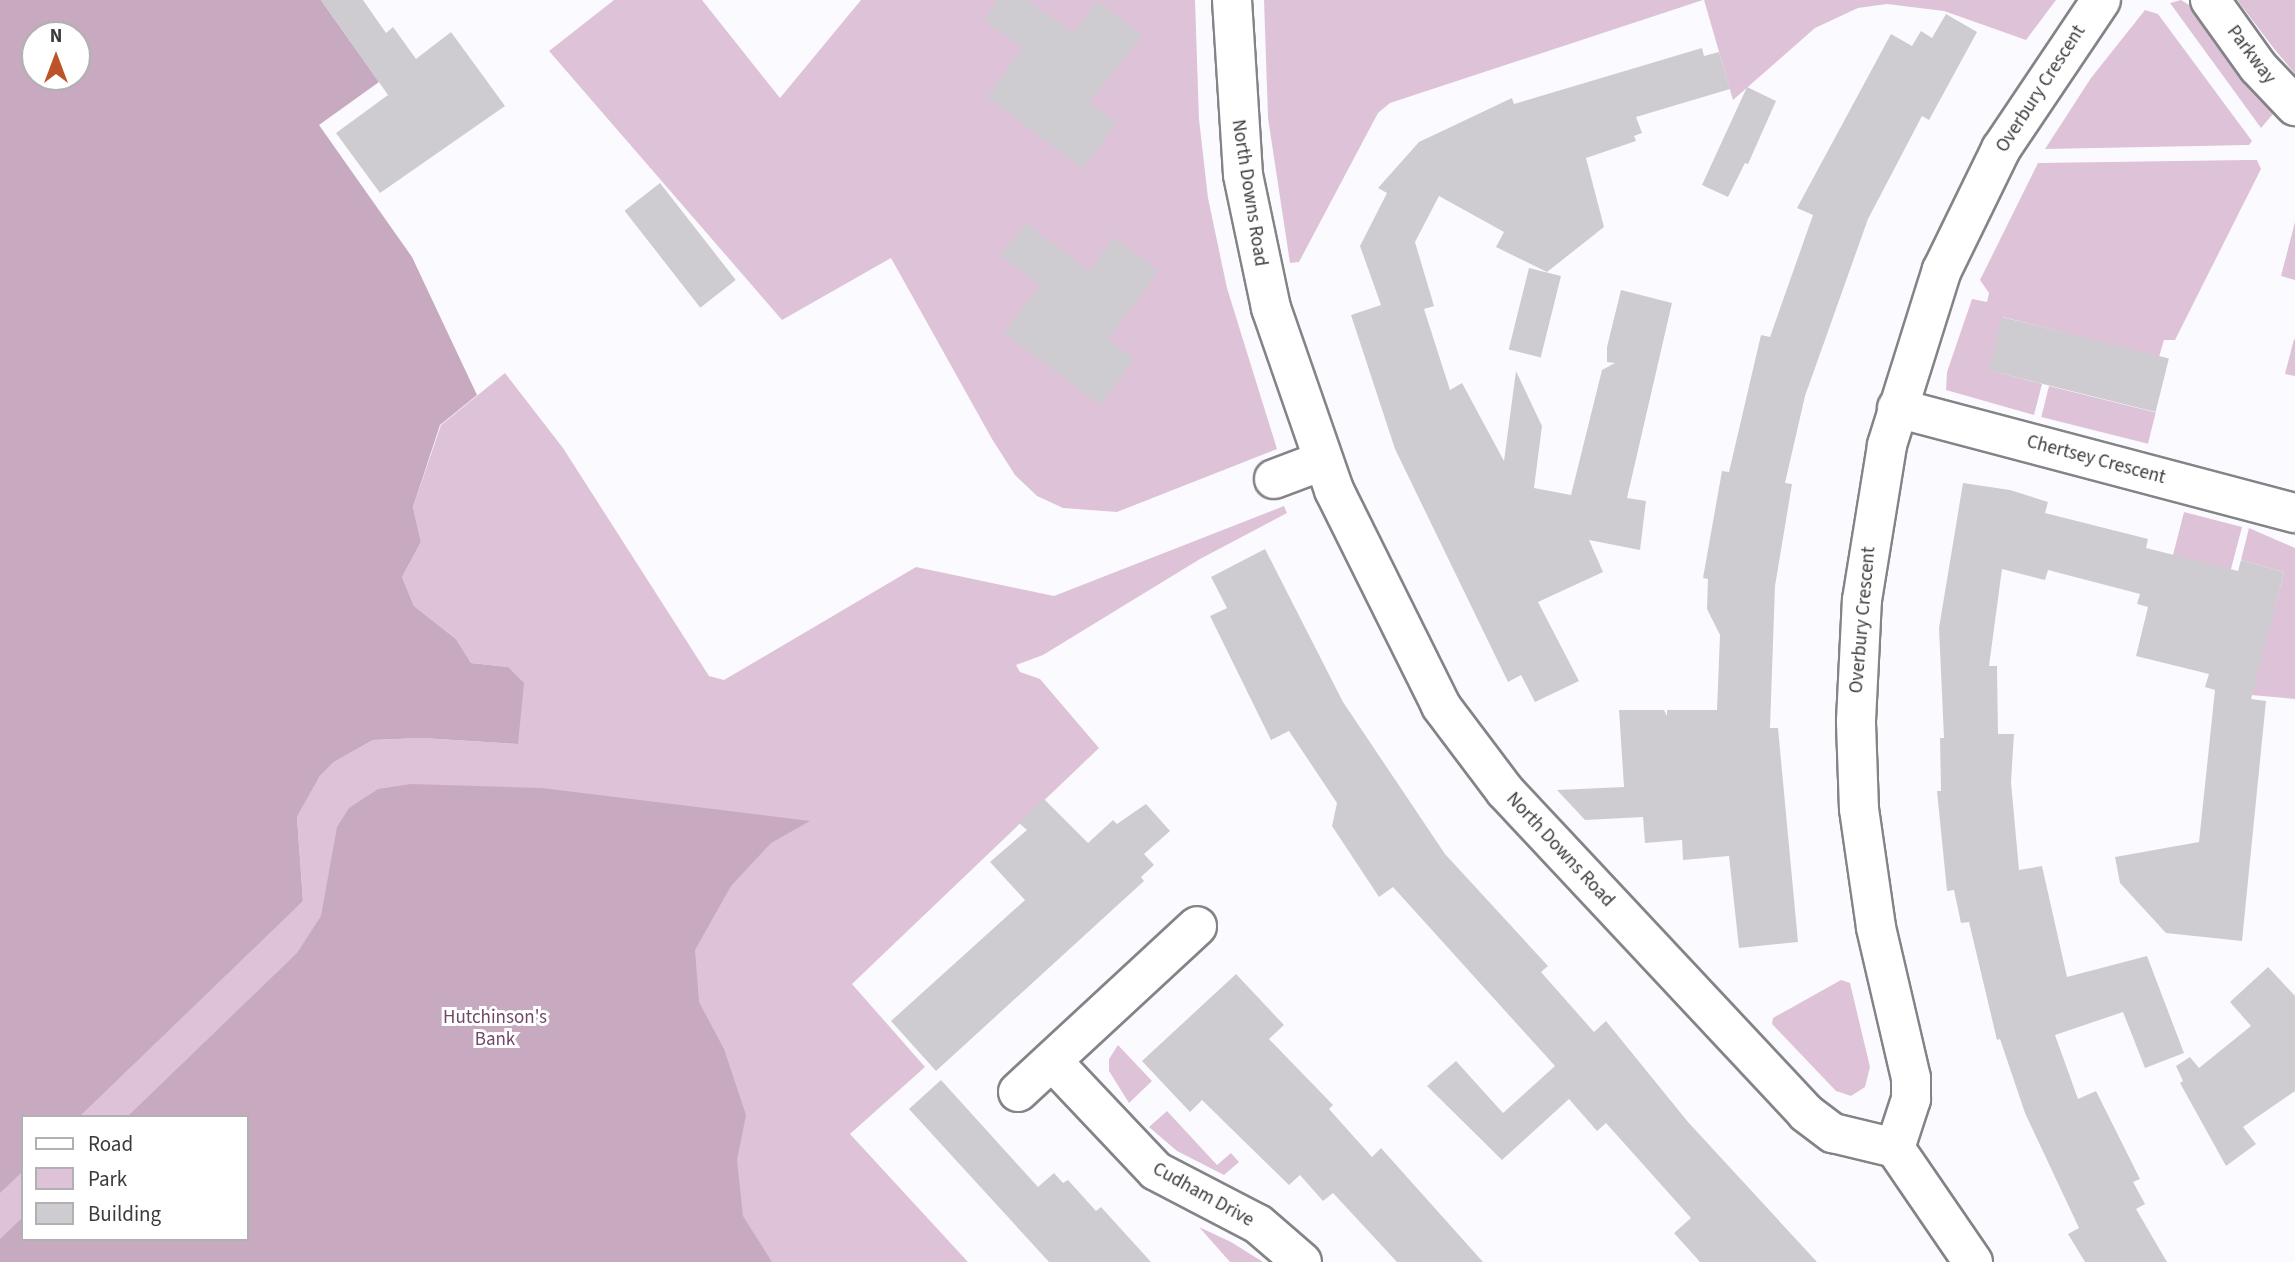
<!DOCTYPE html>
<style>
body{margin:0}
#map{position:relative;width:2295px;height:1262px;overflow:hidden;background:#fbfbff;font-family:"Source Sans 3",sans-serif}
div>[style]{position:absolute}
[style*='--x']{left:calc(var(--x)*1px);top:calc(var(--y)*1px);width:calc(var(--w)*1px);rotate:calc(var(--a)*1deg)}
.green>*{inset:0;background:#dec3d8;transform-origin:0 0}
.forest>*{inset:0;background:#c7aac0}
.building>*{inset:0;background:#ceccd0;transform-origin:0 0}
.roads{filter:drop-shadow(2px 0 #848488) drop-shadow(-2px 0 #848488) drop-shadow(0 2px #848488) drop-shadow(0 -2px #848488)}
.minor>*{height:38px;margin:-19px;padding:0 19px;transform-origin:19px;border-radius:19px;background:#fff}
span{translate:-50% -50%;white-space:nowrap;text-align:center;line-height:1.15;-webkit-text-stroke:6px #fff;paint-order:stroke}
.street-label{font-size:19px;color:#3b3b3d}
.park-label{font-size:19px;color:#714769}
.legend{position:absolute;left:21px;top:1115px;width:228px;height:126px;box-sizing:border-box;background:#fff;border:2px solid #b1b1b1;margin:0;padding:9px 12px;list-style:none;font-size:21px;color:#3b3b3d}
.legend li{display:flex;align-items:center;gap:14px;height:35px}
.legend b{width:35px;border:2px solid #b1b1b1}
.north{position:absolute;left:21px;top:21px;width:70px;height:70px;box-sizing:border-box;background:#fff;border:2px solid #b1b1b1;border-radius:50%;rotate:0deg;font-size:19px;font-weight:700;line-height:28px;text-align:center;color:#3b3b3d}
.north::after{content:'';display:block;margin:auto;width:24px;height:32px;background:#bb5529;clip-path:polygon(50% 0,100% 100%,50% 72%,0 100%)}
</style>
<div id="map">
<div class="green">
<i style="clip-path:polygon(evenodd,0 0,113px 0,292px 911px,303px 901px,297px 817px,320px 776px,334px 762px,373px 740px,421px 738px,518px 744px,508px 667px,471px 663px,456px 639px,414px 606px,402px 577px,421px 542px,413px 507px,441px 425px,505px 373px,563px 448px,709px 676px,724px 680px,916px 567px,1054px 596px,1284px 506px,1287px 513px,1200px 559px,1043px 655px,1016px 665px,1020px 672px,1040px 679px,1099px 748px,852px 984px,925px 1067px,850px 1134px,968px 1262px,0 1262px,0 0,35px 35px,77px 35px,77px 77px,35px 77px,35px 35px,0 0,23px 1117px,247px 1117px,247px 1239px,23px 1239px,23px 1117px)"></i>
<i style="clip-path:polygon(614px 0,702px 0,780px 98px,861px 0,1195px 0,1199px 119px,1208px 198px,1227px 288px,1277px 449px,1117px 512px,1063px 508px,1037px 496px,1015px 475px,992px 439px,891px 258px,782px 320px,549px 51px)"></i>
<i style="clip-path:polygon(1264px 0,1703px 0,1390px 103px,1378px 113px,1299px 262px,1290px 263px,1268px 118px)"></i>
<i style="clip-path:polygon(1704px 0,2056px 0,2026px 40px,1944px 11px,1887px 4px,1858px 8px,1815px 28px,1733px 100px)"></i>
<i style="clip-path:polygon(2181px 0,2189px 5px,2273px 114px,2261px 128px,2170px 3px)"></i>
<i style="clip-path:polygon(2237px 0,2295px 0,2295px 74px,2275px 50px)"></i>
<i style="clip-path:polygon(2145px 10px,2158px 14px,2252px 141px,2249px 145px,2045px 149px,2091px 78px)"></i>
<i style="clip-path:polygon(2247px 160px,2257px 160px,2261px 169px,2175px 340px,2164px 340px,2159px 357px,2003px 317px,1989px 370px,2042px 384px,2034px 415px,1946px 390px,1947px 372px,1972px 299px,1987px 302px,1989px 293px,1980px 280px,2038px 163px)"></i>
<i style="clip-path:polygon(2295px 222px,2295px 280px,2281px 276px)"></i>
<i style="clip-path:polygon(2294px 339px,2295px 340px,2295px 376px,2285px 374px)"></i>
<i style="left:2049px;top:386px;width:110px;height:32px;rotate:14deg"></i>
<i style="clip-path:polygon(2184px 512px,2242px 527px,2231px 569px,2162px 598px)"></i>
<i style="clip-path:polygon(2249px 528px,2295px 548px,2295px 699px,2251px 695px,2284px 572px,2241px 560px)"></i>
<i style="clip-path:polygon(1841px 980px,1850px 983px,1870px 1067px,1865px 1087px,1851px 1096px,1836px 1091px,1772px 1024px,1773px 1018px)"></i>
<i style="clip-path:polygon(1118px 1045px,1152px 1081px,1129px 1103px,1109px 1071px,1109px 1059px)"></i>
<i style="clip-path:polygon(1167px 1111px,1217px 1165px,1231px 1153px,1239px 1162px,1224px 1175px,1177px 1151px,1149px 1127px)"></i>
<i style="clip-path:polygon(1199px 1227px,1231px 1242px,1263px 1262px,1230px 1262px)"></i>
</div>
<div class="forest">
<i style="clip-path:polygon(evenodd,0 0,321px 0,379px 82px,319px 125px,412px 257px,477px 395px,440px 425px,413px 507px,421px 542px,402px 577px,414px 606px,456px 639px,471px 663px,508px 667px,524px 683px,518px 744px,421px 738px,373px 740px,334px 762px,320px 776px,297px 817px,303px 901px,79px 1117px,23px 1117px,23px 1171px,0 1193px,0 0,35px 35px,77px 35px,77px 77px,35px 77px,35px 35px)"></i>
<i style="clip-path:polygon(411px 784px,542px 788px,810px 821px,771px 843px,731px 886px,695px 950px,699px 1002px,724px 1049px,746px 1115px,737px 1160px,743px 1216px,772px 1262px,0 1262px,0 1239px,23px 1217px,23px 1239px,247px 1239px,247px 1117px,127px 1117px,297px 953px,321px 916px,337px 827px,349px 808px,378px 789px)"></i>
</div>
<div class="building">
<i style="clip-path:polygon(321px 0,363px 0,386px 33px,393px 27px,416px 59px,451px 32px,505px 106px,380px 193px,336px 133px,388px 95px)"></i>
<i style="clip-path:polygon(998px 0,1027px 0,1073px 33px,1097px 1px,1142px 35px,1090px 103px,1117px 122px,1083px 169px,987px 97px,1023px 48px,984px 20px)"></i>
<i style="clip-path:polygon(1946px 14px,1977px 32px,1929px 120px,1922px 116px,1868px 219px,1805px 396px,1785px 483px,1792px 484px,1775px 586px,1770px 728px,1778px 728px,1798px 942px,1739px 948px,1729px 856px,1683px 860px,1682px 840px,1645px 843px,1643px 817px,1585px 820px,1557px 790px,1624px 787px,1619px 710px,1664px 710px,1667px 716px,1667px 710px,1717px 710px,1720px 635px,1707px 609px,1708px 579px,1703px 578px,1722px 471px,1729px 472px,1761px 335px,1770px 337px,1813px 215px,1797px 208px,1891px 34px,1912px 46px,1921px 31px,1932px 38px)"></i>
<i style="clip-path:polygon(1702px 48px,1704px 56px,1719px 52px,1730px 89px,1636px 117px,1642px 133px,1634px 136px,1636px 141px,1586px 158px,1604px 227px,1547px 272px,1496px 247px,1504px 232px,1439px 196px,1415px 242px,1434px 306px,1424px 309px,1450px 390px,1462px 383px,1504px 461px,1516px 371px,1542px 426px,1534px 488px,1571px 495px,1602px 370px,1615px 363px,1607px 362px,1607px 347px,1621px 290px,1672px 303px,1627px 498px,1646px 501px,1640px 550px,1589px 540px,1603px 572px,1538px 602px,1579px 681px,1535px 702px,1521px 675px,1508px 682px,1395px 449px,1351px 315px,1381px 305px,1360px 246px,1387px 193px,1378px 188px,1419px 142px,1512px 98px,1514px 104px)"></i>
<i style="clip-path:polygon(1747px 87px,1776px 101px,1748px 164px,1745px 163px,1728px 197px,1702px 185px)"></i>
<i style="left:660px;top:183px;width:123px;height:45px;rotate:52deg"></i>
<i style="clip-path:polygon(1026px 223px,1089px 271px,1114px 237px,1159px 271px,1108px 339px,1134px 359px,1100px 405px,1004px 333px,1040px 285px,1000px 256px)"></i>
<i style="left:1529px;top:268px;width:33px;height:84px;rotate:14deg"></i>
<i style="left:2002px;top:317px;width:172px;height:55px;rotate:14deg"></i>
<i style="clip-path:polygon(1963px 483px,2010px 490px,2048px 502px,2045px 513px,2148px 539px,2146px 548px,2238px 571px,2241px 560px,2284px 572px,2251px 699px,2266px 701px,2242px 941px,2166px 933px,2120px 883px,2115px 857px,2199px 842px,2215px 690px,2205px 687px,2209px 674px,2136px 656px,2148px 607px,2137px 604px,2140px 594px,2048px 570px,2045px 580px,2002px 569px,1989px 666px,1997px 666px,1998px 734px,2014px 734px,2011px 782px,2019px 870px,2042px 866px,2067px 977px,2147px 956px,2184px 1053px,2145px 1068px,2123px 1012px,2055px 1035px,2078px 1099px,2096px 1091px,2140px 1179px,2133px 1182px,2145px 1204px,2136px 1209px,2167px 1262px,2085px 1262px,2068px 1234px,2079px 1228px,2025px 1113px,2000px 1039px,1997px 1040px,1969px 922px,1961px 923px,1954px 890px,1947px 891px,1937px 791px,1941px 791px,1940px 738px,1944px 738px,1939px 628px)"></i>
<i style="clip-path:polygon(1265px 549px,1343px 702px,1445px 854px,1548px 966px,1541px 972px,1594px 1032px,1606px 1021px,1688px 1122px,1817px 1262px,1700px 1262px,1674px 1233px,1691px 1218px,1606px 1123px,1597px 1131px,1569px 1099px,1502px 1160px,1427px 1086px,1456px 1061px,1503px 1113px,1555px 1066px,1393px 887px,1379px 897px,1332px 826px,1337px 803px,1289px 731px,1271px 740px,1210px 616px,1227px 608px,1211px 577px)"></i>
<i style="clip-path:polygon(1044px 799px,1088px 843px,1113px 820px,1117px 824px,1146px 804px,1170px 831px,1144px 854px,1154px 865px,1141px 877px,1144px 881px,936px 1071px,891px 1021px,1025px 900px,990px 862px,1027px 830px,1019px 823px)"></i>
<i style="clip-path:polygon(2268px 967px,2295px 996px,2295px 1091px,2243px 1127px,2256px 1144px,2226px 1166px,2180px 1083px,2183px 1081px,2176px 1066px,2190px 1057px,2199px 1068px,2251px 1026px,2230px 1002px)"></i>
<i style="clip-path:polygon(1236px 974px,1284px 1025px,1269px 1039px,1333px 1105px,1329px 1109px,1372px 1157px,1381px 1148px,1483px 1262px,1397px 1262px,1333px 1193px,1323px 1201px,1300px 1175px,1289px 1185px,1202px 1100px,1190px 1112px,1142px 1061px)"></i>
<i style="clip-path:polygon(941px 1080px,1038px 1187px,1054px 1173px,1063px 1183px,1068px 1180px,1096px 1211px,1101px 1207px,1151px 1262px,1049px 1262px,909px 1109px)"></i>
</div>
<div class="roads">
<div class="minor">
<i style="--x:1232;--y:0;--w:175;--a:86.4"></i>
<i style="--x:1243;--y:175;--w:136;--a:78.1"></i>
<i style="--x:1271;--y:308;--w:193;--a:70.9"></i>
<i style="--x:1334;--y:490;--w:241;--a:63.6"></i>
<i style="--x:1441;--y:706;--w:106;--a:53"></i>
<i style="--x:1505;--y:791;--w:441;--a:46.9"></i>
<i style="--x:1806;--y:1113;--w:34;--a:37"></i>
<i style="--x:1833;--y:1133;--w:64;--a:13.6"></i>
<i style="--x:2210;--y:0;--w:82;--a:54.4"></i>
<i style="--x:2258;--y:67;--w:54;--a:46.5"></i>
<i style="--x:1897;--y:408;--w:412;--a:14.8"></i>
<i style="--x:1274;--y:479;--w:51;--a:-20.6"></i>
<i style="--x:1052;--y:1061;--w:151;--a:46.6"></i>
<i style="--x:1156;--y:1171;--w:115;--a:27.5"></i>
<i style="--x:1258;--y:1224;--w:58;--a:40.8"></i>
<i style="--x:1018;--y:1092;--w:244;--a:-42.8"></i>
<i style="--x:1973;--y:1262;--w:138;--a:-124.4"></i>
<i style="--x:1895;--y:1148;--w:52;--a:-71.9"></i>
<i style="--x:1911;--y:1099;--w:21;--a:-90"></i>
<i style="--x:1911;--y:1078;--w:155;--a:-103.1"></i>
<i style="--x:1876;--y:927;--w:119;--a:-98.2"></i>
<i style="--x:1859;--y:809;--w:88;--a:-92"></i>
<i style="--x:1856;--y:721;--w:121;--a:-87.2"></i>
<i style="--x:1862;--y:600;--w:157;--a:-80.8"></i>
<i style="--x:1887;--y:445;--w:183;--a:-72.6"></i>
<i style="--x:1942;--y:270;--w:135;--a:-64"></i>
<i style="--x:2001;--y:149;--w:179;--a:-56.1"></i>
</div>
</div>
<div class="street-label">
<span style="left:2251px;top:55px;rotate:53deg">Parkway</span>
<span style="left:2041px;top:89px;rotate:-57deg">Overbury Crescent</span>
<span style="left:1249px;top:193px;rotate:81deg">North Downs Road</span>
<span style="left:2096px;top:460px;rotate:15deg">Chertsey Crescent</span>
<span style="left:1863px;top:620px;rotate:-85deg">Overbury Crescent</span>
<span style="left:1560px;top:850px;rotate:47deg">North Downs Road</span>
<span style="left:1203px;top:1195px;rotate:29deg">Cudham Drive</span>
</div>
<div class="park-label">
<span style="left:495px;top:1029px">Hutchinson's<br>Bank</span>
</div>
<ul class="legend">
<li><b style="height:9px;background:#fff"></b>Road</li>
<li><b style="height:19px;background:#dec3d8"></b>Park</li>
<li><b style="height:19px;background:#ceccd0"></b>Building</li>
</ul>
<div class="north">N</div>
</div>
